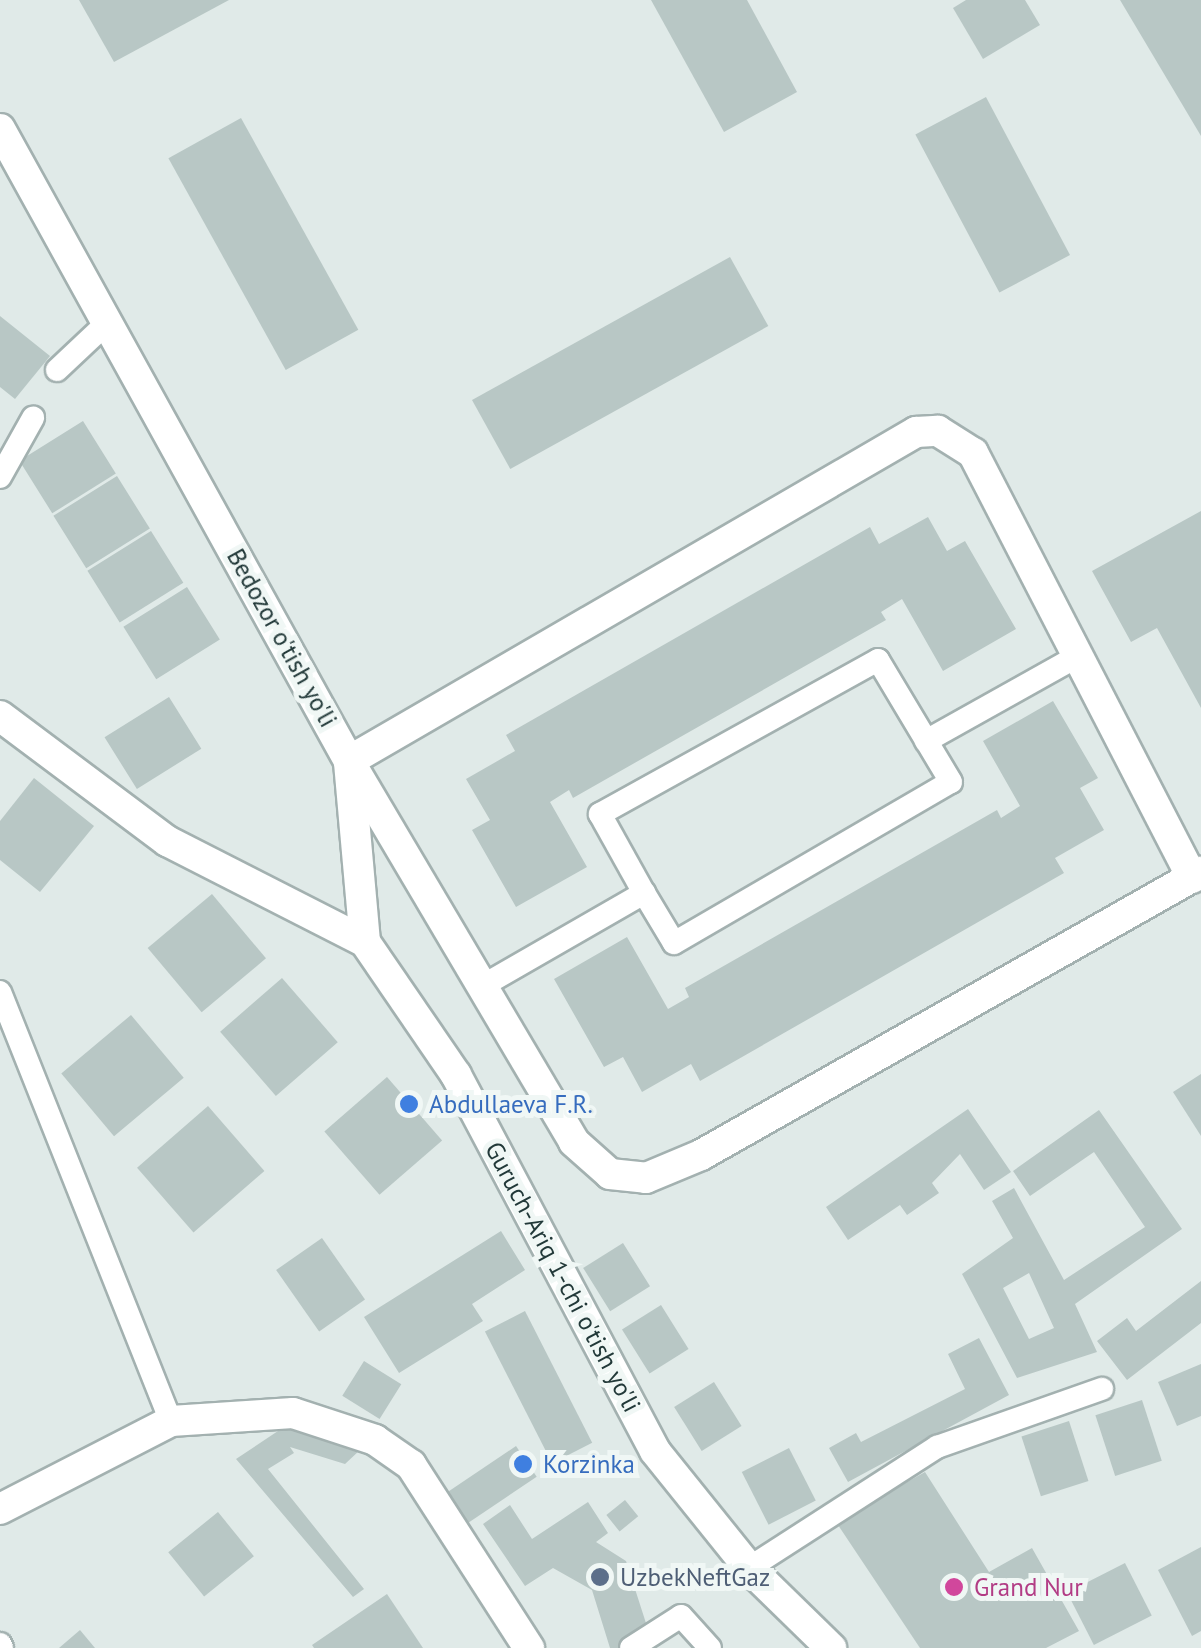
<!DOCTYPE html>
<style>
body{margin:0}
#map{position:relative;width:1201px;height:1648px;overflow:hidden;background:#e0eae8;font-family:"PT Sans",sans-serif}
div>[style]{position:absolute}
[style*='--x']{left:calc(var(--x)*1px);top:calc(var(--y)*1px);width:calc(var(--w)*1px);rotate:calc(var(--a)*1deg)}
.building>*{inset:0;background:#b8c7c5;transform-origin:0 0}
.roads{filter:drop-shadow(2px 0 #a3b1b0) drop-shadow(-2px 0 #a3b1b0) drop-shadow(0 2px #a3b1b0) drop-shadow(0 -2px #a3b1b0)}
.lane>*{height:22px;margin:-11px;padding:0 11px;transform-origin:11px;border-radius:11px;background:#fff}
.street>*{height:30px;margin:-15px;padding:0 15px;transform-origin:15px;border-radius:15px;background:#fff}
.dots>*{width:28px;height:28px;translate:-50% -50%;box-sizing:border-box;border:5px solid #f0f7f5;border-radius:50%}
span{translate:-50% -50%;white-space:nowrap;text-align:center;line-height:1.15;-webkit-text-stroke:10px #f0f7f5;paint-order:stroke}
.street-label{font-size:25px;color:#223939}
.shop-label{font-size:25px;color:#366cbe}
.left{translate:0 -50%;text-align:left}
.service-label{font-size:25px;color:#4e5e75}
.hotel-label{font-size:25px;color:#b23c85}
</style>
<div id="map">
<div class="building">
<i style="clip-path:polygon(79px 0,229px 0,114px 62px)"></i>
<i style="clip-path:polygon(651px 0,747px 0,797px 92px,724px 132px)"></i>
<i style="clip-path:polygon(966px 0,1025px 0,1040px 25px,983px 59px,953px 8px)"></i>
<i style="clip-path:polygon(1120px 0,1201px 0,1201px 136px)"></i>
<i style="left:986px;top:97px;width:179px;height:80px;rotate:62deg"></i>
<i style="left:241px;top:118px;width:242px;height:83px;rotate:61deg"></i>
<i style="left:730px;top:257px;width:79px;height:295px;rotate:61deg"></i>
<i style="clip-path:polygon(0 316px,50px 356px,15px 399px,0 387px)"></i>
<i style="left:83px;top:421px;width:62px;height:75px;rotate:58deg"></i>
<i style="left:117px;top:476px;width:62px;height:75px;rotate:58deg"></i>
<i style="clip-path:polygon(1201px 511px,1201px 708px,1157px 628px,1131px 642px,1092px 571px)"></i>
<i style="clip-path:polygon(928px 517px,947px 551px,965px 541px,1016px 629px,943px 671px,902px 599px,881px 612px,886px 620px,573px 798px,569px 790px,550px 802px,587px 867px,516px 907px,472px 830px,490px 820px,466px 779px,515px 751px,506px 735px,870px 527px,879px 544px)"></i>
<i style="left:151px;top:531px;width:61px;height:75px;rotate:58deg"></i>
<i style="left:187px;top:587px;width:62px;height:75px;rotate:58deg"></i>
<i style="left:169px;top:697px;width:61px;height:76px;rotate:58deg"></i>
<i style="clip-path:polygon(1053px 701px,1098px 778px,1080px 788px,1104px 830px,1055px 858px,1064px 873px,700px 1081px,691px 1064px,642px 1092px,623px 1057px,604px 1067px,554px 979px,627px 937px,668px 1009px,689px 997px,685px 988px,997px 810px,1001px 818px,1020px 806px,983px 741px)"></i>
<i style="clip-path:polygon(34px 778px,94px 826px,40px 892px,0 860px,0 821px)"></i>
<i style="left:212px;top:894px;width:84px;height:84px;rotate:50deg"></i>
<i style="left:282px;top:978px;width:85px;height:82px;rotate:49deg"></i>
<i style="left:131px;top:1015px;width:82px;height:91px;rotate:50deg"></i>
<i style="clip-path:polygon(1201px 1074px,1201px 1136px,1173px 1092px)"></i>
<i style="left:387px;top:1077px;width:84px;height:83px;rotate:49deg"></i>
<i style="left:208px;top:1106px;width:86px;height:94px;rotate:49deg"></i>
<i style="clip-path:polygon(968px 1109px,1011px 1172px,984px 1190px,960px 1154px,932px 1183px,939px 1193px,907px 1215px,900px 1205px,848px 1240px,826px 1207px)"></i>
<i style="clip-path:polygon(evenodd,1099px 1110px,1182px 1229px,1075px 1304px,1097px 1352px,1017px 1378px,962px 1274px,1013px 1238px,992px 1201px,1014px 1188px,1064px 1280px,1145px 1227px,1094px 1152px,1030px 1196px,1013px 1171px,1099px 1110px,1029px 1273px,1054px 1328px,1029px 1339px,1003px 1288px,1029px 1273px)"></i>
<i style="clip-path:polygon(501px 1231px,525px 1270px,472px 1304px,483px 1321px,399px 1373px,364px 1317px)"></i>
<i style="left:322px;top:1238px;width:75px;height:56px;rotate:55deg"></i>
<i style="left:623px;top:1243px;width:51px;height:47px;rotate:58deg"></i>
<i style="clip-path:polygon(1201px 1281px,1201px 1323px,1127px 1380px,1097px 1341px,1127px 1318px,1136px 1331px)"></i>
<i style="left:661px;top:1305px;width:52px;height:46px;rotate:58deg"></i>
<i style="left:525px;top:1311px;width:148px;height:45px;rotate:63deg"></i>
<i style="clip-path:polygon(979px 1338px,1009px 1395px,848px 1482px,829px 1448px,856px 1433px,861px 1442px,965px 1389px,948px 1354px)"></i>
<i style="left:364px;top:1361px;width:44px;height:41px;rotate:32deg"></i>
<i style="clip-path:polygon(1201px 1364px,1201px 1416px,1177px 1426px,1158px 1382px)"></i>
<i style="left:714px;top:1382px;width:52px;height:47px;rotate:58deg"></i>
<i style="left:1142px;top:1400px;width:64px;height:49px;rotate:72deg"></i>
<i style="left:1069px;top:1421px;width:63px;height:50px;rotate:72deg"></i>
<i style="clip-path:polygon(287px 1425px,360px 1450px,345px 1464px,290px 1447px,294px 1453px,268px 1469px,364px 1589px,353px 1597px,236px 1459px)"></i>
<i style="left:516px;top:1446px;width:37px;height:86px;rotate:56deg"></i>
<i style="left:789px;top:1448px;width:59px;height:53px;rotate:63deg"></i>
<i style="clip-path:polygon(925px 1472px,989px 1572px,1032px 1548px,1079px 1631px,1046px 1648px,920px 1648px,836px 1522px)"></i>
<i style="left:625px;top:1500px;width:21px;height:24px;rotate:51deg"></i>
<i style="clip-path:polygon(588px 1502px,608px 1533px,596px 1542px,626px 1561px,654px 1648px,610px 1648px,592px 1590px,553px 1568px,525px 1586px,483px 1524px,510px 1505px,532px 1539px)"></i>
<i style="left:218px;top:1512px;width:57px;height:64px;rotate:51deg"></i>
<i style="clip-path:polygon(1201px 1547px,1201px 1631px,1192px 1636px,1158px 1570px)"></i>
<i style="left:1125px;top:1563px;width:59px;height:65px;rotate:63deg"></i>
<i style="clip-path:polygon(387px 1594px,423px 1648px,314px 1648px,312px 1645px)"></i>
<i style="clip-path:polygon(80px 1630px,95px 1648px,59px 1648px)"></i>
</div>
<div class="roads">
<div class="lane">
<i style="--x:57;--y:370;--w:70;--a:-43.3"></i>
<i style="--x:0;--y:477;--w:68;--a:-60.8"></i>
<i style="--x:926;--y:741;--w:172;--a:-29.2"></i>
<i style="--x:484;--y:985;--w:185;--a:-29.9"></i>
<i style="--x:644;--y:893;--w:58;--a:59"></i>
<i style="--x:674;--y:943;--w:320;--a:-30.2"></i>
<i style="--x:951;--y:782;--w:142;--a:-120.9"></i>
<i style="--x:878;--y:660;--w:318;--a:151"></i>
<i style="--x:600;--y:814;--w:90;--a:60.9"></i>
<i style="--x:0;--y:992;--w:462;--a:68.3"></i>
<i style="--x:749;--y:1568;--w:224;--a:-32.8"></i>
<i style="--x:937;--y:1447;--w:175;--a:-19.4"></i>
<i style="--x:0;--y:1644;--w:4;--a:63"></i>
<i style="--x:631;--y:1648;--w:59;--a:-32.6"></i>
<i style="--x:681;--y:1616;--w:43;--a:47.8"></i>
</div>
<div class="street">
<i style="--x:0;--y:129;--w:722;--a:61.09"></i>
<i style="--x:349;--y:761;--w:442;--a:59.4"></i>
<i style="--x:574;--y:1142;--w:48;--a:41.6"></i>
<i style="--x:610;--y:1174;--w:36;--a:6"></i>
<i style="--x:646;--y:1178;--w:60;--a:-22.7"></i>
<i style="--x:701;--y:1155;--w:575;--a:-29.51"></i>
<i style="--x:0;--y:716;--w:209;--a:36.8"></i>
<i style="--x:167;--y:841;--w:222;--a:27"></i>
<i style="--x:365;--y:942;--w:161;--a:55.6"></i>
<i style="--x:456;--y:1075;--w:425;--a:62.1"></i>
<i style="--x:655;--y:1451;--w:150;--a:51.2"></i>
<i style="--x:749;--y:1568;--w:115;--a:44.3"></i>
<i style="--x:365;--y:942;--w:182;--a:-95.1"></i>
<i style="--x:349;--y:761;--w:656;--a:-30.12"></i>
<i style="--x:916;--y:432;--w:22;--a:-3"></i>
<i style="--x:938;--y:431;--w:41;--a:32.2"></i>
<i style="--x:973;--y:453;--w:478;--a:62.7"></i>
<i style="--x:0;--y:1509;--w:192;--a:-27.2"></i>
<i style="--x:171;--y:1421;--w:122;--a:-3.8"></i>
<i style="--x:293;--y:1413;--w:86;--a:18.2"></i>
<i style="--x:375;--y:1440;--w:44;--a:34.8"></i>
<i style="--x:411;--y:1465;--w:218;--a:57.2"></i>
</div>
</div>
<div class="dots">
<i style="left:409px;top:1104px;background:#3f7fe0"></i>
<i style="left:523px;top:1464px;background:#3f7fe0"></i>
<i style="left:600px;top:1577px;background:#5c6f8a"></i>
<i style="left:954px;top:1587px;background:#d1479c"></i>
</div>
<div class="street-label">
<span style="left:282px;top:638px;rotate:61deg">Bedozor o'tish yo'li</span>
<span style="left:563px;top:1277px;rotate:62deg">Guruch-Ariq 1-chi o'tish yo'li</span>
</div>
<div class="shop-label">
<span class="left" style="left:429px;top:1104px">Abdullaeva F.R.</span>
<span class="left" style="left:543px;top:1464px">Korzinka</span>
</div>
<div class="service-label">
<span class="left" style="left:620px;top:1577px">UzbekNeftGaz</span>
</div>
<div class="hotel-label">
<span class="left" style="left:974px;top:1587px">Grand Nur</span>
</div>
</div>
